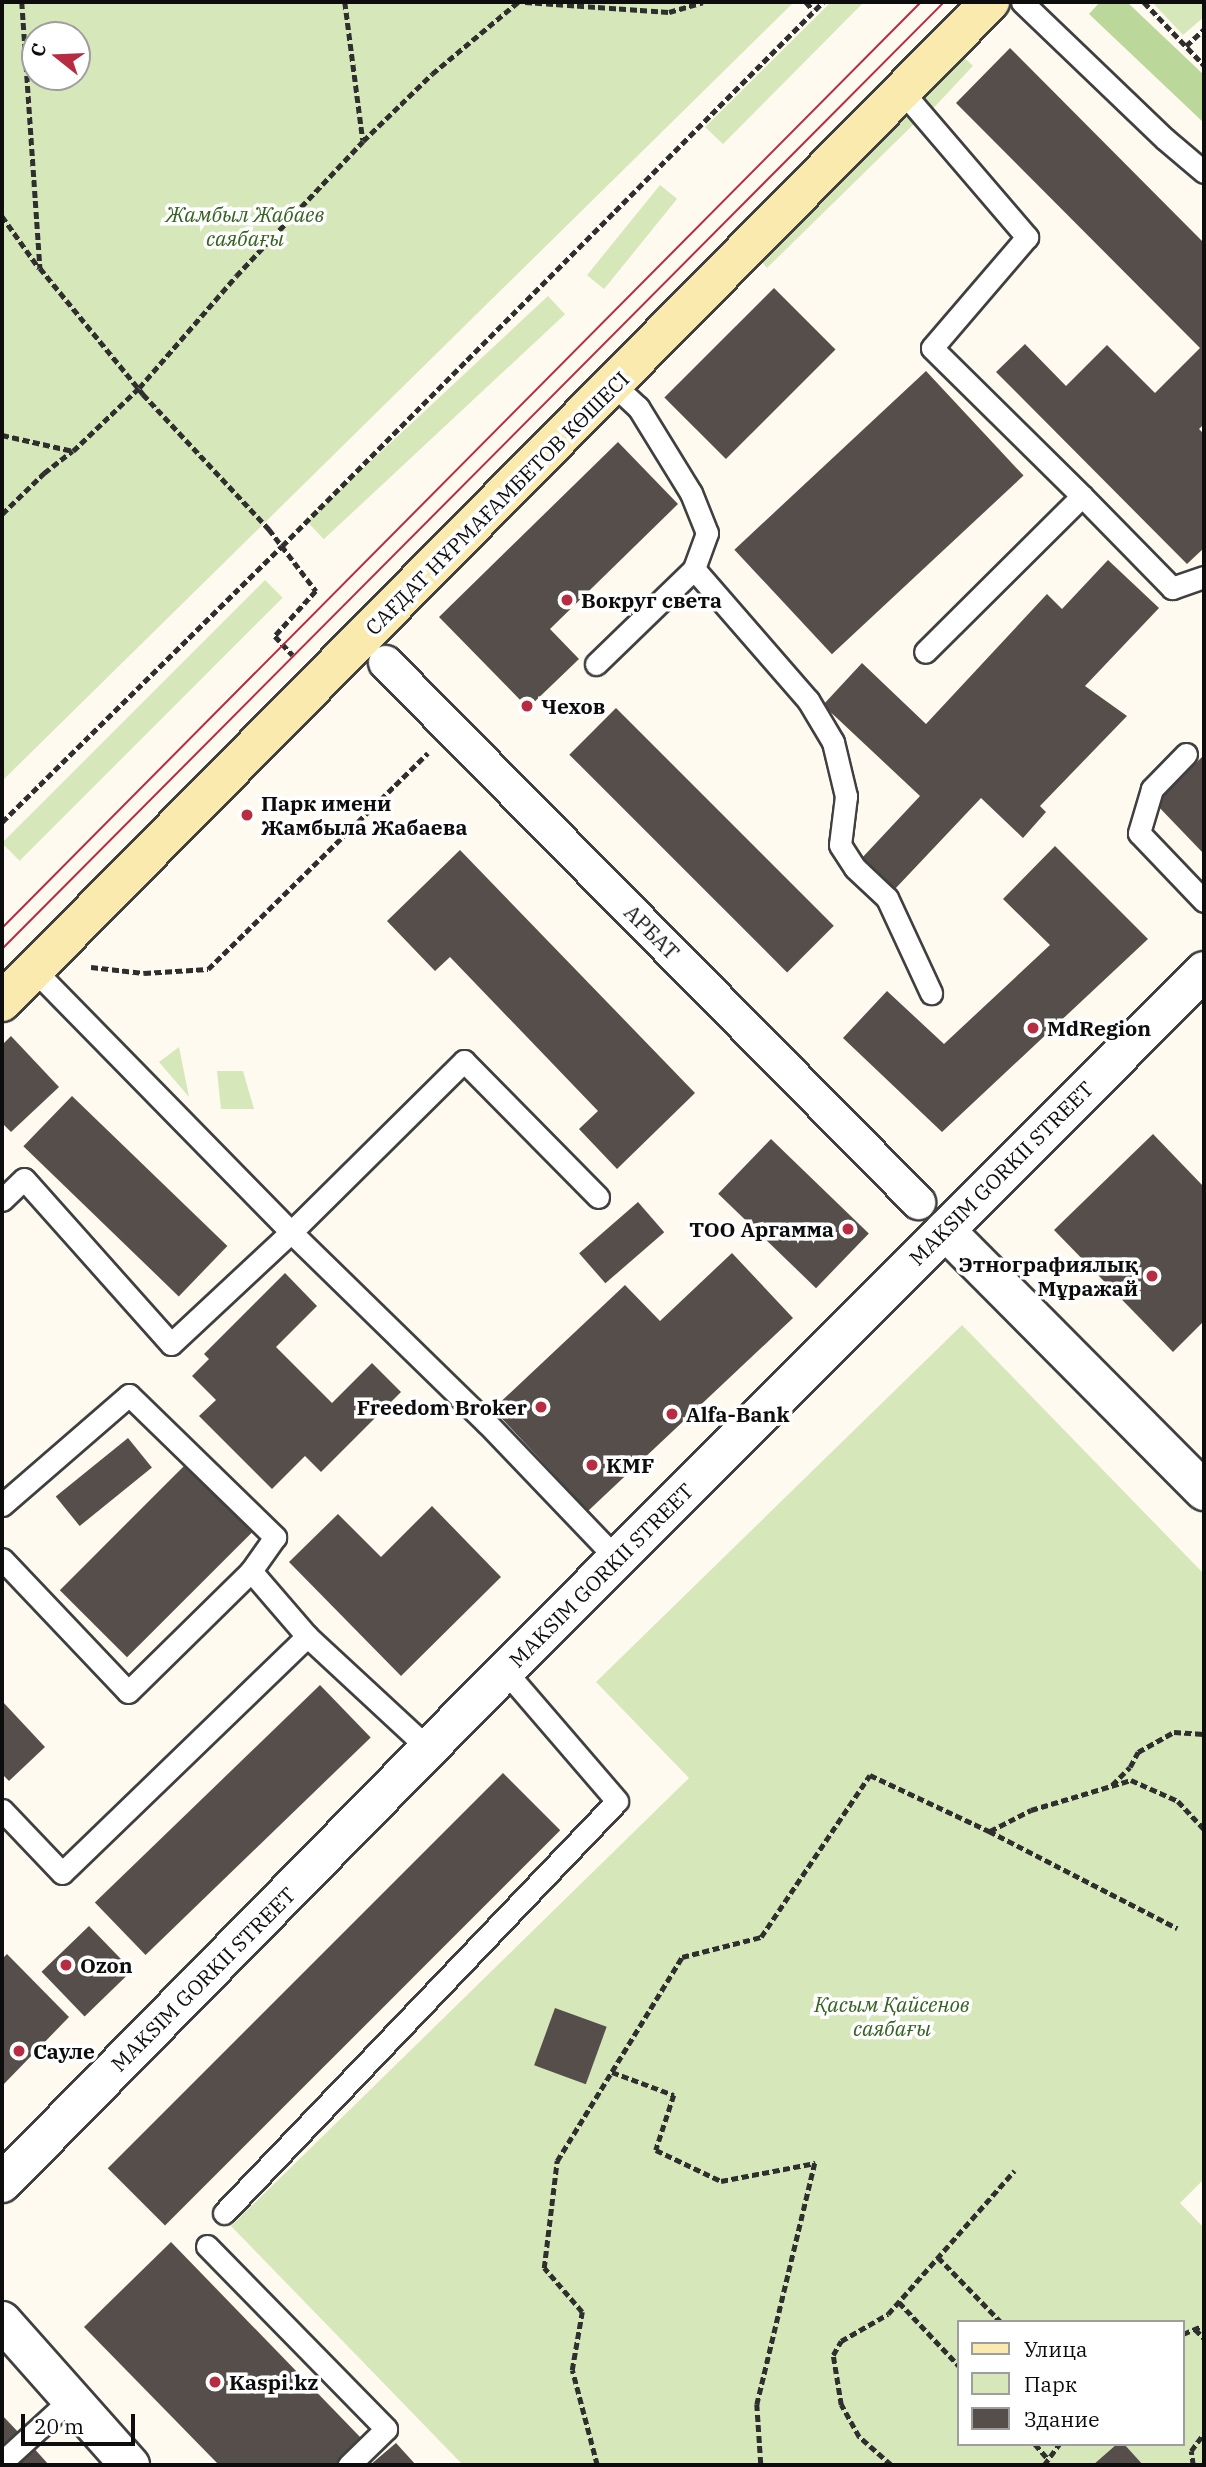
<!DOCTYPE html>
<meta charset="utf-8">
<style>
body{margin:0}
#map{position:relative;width:1206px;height:2467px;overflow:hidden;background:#fefaef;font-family:"IBM Plex Serif",serif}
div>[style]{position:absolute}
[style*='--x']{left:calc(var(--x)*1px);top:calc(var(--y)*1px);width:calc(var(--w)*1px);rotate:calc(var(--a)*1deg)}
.green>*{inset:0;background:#d6e7ba;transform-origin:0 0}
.forest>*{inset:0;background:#bcd79a}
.building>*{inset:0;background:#564e4a;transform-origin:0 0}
.path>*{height:4.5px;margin-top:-2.25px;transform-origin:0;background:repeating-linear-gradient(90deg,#2f2f2f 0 7px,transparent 0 10.5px)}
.roads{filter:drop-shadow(2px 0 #404040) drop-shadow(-2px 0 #404040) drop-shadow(0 2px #404040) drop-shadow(0 -2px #404040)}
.service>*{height:21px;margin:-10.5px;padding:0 10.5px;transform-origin:10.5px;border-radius:10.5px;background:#fff}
.pedestrian>*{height:33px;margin:-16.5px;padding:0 16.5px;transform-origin:16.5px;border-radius:16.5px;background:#fff}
.minor>*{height:38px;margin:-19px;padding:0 19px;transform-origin:19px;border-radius:19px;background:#fff}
.secondary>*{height:38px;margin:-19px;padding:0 19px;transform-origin:19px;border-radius:19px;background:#fbeaad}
.tram>*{height:2px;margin:-1px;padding:0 1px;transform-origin:1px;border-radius:1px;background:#b72c41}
.dots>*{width:19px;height:19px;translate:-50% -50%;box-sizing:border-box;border:4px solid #fff;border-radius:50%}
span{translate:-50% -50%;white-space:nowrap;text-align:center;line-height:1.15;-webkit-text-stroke:7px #fff;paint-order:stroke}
.park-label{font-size:21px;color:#356221;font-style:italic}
.street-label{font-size:21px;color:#0d0d0d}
.poi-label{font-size:21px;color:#0d0d0d;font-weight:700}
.left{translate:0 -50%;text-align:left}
.right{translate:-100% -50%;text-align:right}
.frame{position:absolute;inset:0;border:4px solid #0d0d0d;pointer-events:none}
.legend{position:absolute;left:957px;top:2320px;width:228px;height:126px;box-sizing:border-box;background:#fff;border:2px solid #9e9e9e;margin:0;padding:9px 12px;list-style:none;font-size:21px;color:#0d0d0d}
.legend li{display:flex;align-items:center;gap:14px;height:35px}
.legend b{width:35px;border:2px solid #9e9e9e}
.north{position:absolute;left:21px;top:21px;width:70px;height:70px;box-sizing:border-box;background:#fff;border:2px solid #9e9e9e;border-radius:50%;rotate:288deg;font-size:19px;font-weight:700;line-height:28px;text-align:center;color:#0d0d0d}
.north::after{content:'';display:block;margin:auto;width:24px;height:32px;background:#b72c41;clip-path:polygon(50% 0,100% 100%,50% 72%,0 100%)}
.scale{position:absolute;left:21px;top:2414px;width:114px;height:32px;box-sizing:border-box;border:4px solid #0d0d0d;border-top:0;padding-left:9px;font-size:21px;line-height:24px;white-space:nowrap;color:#0d0d0d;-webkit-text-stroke:5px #fff;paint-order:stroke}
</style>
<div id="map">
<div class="green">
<i style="clip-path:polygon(evenodd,2px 2px,794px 2px,2px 781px,2px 2px,35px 35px,77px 35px,77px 77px,35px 77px,35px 35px)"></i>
<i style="clip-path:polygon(831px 2px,864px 2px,723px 144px,705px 127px)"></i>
<i style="clip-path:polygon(1152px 2px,1204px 2px,1204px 17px,1183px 35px)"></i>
<i style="left:954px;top:48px;width:26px;height:62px;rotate:43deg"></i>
<i style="clip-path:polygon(898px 103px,917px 121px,767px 268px,752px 251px)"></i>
<i style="left:660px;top:185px;width:22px;height:116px;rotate:39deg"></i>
<i style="left:548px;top:296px;width:25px;height:330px;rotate:47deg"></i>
<i style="left:265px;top:580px;width:25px;height:372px;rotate:45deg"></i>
<i style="clip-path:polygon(179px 1047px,189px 1097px,159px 1062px)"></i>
<i style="clip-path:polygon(217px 1071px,243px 1071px,254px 1109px,221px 1109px)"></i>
<i style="clip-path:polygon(evenodd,962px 1325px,1204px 1574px,1204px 2179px,1180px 2203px,1204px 2228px,1204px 2465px,463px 2465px,231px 2226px,689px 1778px,596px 1682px,962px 1325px,959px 2322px,1183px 2322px,1183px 2444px,959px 2444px,959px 2322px)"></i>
</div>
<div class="forest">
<i style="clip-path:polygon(1100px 2px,1127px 2px,1204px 75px,1204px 123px,1089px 14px)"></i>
</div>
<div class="building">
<i style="clip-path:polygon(1010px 48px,1204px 243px,1204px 424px,1199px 429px,1204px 434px,1204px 548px,1187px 564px,996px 372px,1025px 344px,1066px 386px,1107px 345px,1155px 393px,1200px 348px,956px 103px)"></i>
<i style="left:774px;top:288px;width:87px;height:155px;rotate:45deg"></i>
<i style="left:926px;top:371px;width:143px;height:262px;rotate:47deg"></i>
<i style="clip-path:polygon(618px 442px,678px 504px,550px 629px,579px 659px,528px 708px,439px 617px)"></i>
<i style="clip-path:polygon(1108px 560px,1159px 608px,1085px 686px,1127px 716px,1040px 806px,1046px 812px,1023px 838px,981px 798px,894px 890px,861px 859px,920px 796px,823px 705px,862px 663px,926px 724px,1047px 594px,1062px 609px)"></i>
<i style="left:616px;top:708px;width:308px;height:66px;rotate:45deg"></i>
<i style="clip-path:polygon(1204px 755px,1204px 854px,1155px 803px)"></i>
<i style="clip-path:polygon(1055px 846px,1148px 939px,942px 1132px,843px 1038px,887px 991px,944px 1044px,1050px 945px,1003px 899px)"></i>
<i style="clip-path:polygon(460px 850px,695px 1093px,617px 1169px,579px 1129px,598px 1111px,450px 957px,435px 971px,387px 921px)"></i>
<i style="clip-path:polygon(11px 1036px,59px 1087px,11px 1132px,2px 1123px,2px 1045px)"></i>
<i style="left:72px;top:1096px;width:216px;height:70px;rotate:44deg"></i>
<i style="clip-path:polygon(1153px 1134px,1204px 1187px,1204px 1321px,1173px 1352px,1054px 1230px)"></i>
<i style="left:771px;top:1139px;width:136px;height:76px;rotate:44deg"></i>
<i style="left:638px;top:1202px;width:40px;height:78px;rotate:49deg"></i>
<i style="clip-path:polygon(732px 1253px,793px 1318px,588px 1511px,493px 1409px,625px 1285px,660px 1321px)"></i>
<i style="clip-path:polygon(285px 1273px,317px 1306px,276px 1347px,332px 1403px,372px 1363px,401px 1392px,321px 1472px,305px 1456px,272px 1489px,199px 1416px,216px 1400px,192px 1376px,209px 1359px,204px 1354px)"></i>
<i style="left:128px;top:1438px;width:38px;height:93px;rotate:51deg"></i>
<i style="left:185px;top:1465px;width:95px;height:177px;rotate:45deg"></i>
<i style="clip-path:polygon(432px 1506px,501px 1577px,401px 1676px,289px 1562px,338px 1514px,381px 1557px)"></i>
<i style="left:320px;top:1685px;width:73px;height:313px;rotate:46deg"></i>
<i style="clip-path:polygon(2px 1701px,45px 1747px,9px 1781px,2px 1774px)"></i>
<i style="left:503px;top:1773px;width:81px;height:559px;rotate:45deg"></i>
<i style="left:89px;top:1926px;width:62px;height:66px;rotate:46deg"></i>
<i style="clip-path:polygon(7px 1954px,69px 2017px,2px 2086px,2px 1959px)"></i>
<i style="left:555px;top:2008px;width:55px;height:61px;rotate:20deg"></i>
<i style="clip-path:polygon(171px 2242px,362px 2439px,336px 2465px,219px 2465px,84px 2327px)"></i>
<i style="clip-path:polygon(2px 2415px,20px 2434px,2px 2452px)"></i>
<i style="clip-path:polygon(396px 2443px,416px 2465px,370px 2465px)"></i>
<i style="clip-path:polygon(1117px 2444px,1124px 2444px,1143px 2465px,1093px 2465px)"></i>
<i style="clip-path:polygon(31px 2445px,49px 2465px,8px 2465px)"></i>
</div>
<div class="path">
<i style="--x:22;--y:2;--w:267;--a:86.1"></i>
<i style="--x:40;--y:268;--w:163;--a:50.7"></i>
<i style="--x:143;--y:394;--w:185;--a:47"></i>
<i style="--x:269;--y:529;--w:78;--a:52.8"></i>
<i style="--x:316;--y:591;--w:61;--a:132.3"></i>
<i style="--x:275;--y:636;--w:26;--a:47"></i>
<i style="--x:345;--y:2;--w:139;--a:82.6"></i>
<i style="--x:525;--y:2;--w:144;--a:4"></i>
<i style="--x:669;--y:12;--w:35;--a:-16"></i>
<i style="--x:806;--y:2;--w:11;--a:49"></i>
<i style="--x:1144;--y:2;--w:87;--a:46.4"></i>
<i style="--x:1186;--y:46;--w:25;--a:-43"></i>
<i style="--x:2;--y:216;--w:64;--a:54.6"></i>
<i style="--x:2;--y:435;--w:73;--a:12.7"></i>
<i style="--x:73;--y:451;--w:91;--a:-43.7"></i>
<i style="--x:139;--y:388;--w:148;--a:-49.1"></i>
<i style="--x:236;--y:276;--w:185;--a:-46.7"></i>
<i style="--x:363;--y:141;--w:96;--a:-44.2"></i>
<i style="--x:432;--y:74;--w:112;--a:-39.9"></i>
<i style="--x:2;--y:514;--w:59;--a:-44.3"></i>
<i style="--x:44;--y:473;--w:36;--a:-38"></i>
<i style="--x:2;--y:822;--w:393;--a:-44.6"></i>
<i style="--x:282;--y:546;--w:767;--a:-45.16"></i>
<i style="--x:91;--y:967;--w:53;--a:6.5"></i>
<i style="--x:144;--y:973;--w:64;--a:-3.6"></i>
<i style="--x:208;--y:969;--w:308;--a:-44.5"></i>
<i style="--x:1112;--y:1785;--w:25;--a:-45"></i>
<i style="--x:1130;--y:1767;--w:17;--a:-62"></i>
<i style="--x:1138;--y:1752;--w:41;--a:-29.1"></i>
<i style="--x:1174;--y:1732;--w:30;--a:4"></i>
<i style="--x:990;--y:1831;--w:46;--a:-27.1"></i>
<i style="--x:1031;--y:1810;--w:104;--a:-16.7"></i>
<i style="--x:1131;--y:1780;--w:51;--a:24.1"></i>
<i style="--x:1178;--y:1801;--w:38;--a:47"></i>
<i style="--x:612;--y:2072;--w:66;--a:20.4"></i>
<i style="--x:674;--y:2095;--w:58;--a:108.1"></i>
<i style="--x:656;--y:2150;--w:72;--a:25.5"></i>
<i style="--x:721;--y:2181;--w:96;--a:-10.8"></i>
<i style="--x:815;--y:2163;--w:248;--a:103.5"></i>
<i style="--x:757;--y:2404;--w:61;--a:86.2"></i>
<i style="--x:938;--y:2257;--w:91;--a:45.9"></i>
<i style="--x:899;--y:2302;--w:88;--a:46.8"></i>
<i style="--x:1195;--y:2329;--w:13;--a:45"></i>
<i style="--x:1183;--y:2334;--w:23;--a:-23"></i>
<i style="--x:1035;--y:2444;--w:20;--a:49"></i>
<i style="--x:597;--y:2465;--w:98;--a:-104.7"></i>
<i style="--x:572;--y:2370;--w:59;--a:-80.2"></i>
<i style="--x:582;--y:2312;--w:58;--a:-130.8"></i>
<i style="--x:544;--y:2268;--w:108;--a:-83.1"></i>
<i style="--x:557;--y:2161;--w:239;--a:-58.5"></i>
<i style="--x:682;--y:1957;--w:81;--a:-14.2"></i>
<i style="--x:761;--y:1937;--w:195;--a:-56.1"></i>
<i style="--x:870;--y:1775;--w:132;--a:25.2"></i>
<i style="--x:989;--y:1831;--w:212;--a:27.3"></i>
<i style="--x:891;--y:2465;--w:43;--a:-138.8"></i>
<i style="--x:859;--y:2437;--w:37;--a:-119"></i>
<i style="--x:841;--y:2405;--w:51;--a:-99.1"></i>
<i style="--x:833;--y:2355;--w:16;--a:-60"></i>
<i style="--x:841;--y:2341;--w:54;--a:-29.9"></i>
<i style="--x:888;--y:2314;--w:191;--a:-48.6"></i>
<i style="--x:1044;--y:2465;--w:26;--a:-54"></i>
<i style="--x:1193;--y:2465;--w:14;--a:-98"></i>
<i style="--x:1191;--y:2451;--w:22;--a:-54"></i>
</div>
<div class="roads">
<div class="service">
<i style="--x:1022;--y:2;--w:198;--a:43.8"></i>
<i style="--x:1165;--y:139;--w:51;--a:40.2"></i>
<i style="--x:901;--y:90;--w:194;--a:49.4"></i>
<i style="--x:1027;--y:237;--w:146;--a:130.6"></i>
<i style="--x:932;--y:348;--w:211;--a:44.6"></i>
<i style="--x:1082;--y:496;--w:221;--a:135.2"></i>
<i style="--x:614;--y:385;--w:33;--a:43"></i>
<i style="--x:638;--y:407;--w:101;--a:58.4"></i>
<i style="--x:691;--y:493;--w:43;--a:68.2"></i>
<i style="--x:707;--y:533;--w:38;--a:110"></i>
<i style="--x:694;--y:569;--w:174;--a:49"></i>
<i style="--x:808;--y:700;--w:49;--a:59.2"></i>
<i style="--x:833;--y:742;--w:56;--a:76.5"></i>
<i style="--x:846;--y:796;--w:49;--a:97"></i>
<i style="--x:840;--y:845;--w:27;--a:57"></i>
<i style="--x:855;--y:868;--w:44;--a:43.2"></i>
<i style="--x:887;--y:898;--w:105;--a:65.1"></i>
<i style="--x:1082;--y:496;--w:129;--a:45.6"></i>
<i style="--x:1172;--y:588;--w:34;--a:-19"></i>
<i style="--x:596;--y:664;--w:136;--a:-44.1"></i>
<i style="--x:1186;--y:754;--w:49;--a:134.2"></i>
<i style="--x:1152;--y:789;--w:46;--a:106.5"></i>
<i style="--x:1139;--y:833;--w:94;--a:46.3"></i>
<i style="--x:598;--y:1197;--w:191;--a:-134.6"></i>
<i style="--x:464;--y:1061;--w:243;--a:135.3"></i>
<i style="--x:291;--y:1232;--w:274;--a:44.3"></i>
<i style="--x:487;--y:1423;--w:188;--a:46.3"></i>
<i style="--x:2;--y:1200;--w:30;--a:-44"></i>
<i style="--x:24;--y:1179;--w:221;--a:48.3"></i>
<i style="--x:171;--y:1344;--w:164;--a:-43"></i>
<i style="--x:291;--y:1232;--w:367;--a:-134.4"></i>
<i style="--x:2;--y:1505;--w:168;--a:-40.9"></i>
<i style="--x:129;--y:1395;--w:204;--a:44.2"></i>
<i style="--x:275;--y:1537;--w:42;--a:125.2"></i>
<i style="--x:251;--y:1571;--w:86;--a:49.3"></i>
<i style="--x:307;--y:1636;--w:166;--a:42.8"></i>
<i style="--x:2;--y:1559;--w:183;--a:46.5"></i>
<i style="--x:128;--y:1692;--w:173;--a:-44.5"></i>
<i style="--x:2;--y:1810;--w:87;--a:46.4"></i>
<i style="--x:62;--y:1873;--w:341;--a:-44"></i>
<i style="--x:224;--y:2213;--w:569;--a:-46.35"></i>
<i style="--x:617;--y:1801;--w:172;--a:-130.7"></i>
<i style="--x:207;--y:2246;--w:256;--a:45.6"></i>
<i style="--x:386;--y:2429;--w:52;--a:135.8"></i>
<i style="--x:2;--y:2462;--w:93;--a:-42.4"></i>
</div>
<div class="pedestrian">
<i style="--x:385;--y:662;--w:759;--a:45.37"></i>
</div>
<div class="minor">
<i style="--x:945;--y:1230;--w:368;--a:45.2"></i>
<i style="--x:2;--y:2183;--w:718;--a:-45.51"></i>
<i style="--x:505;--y:1671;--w:989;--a:-45.04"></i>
<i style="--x:2;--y:2321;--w:193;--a:48.4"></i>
</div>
<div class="secondary">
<i style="--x:2;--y:1002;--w:1406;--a:-45.35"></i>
</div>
</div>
<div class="tram">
<i style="--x:2;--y:928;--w:1305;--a:-45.22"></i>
<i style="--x:2;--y:949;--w:1336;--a:-45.15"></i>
</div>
<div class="dots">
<i style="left:567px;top:600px;background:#b72c41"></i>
<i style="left:527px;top:706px;background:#b72c41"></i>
<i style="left:247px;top:815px;background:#b72c41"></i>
<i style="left:1033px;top:1028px;background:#b72c41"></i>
<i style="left:848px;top:1229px;background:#b72c41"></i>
<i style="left:1152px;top:1276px;background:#b72c41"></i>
<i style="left:541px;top:1407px;background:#b72c41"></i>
<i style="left:672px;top:1414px;background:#b72c41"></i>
<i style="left:592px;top:1465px;background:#b72c41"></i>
<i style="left:66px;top:1965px;background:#b72c41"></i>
<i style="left:19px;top:2051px;background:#b72c41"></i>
<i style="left:215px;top:2382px;background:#b72c41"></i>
</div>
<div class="park-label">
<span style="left:245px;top:226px">Жамбыл Жабаев<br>саябағы</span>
<span style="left:892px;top:2016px">Қасым Қайсенов<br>саябағы</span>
</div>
<div class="street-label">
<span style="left:497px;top:503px;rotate:-45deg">САҒДАТ НҰРМАҒАМБЕТОВ КӨШЕСІ</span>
<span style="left:652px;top:932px;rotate:45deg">АРБАТ</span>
<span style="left:1001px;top:1173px;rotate:-45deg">MAKSIM GORKII STREET</span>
<span style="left:601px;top:1575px;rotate:-45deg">MAKSIM GORKII STREET</span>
<span style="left:203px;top:1979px;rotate:-45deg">MAKSIM GORKII STREET</span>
</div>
<div class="poi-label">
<span class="left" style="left:581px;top:600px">Вокруг света</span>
<span class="left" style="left:541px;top:706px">Чехов</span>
<span class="left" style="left:261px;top:815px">Парк имени<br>Жамбыла Жабаева</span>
<span class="left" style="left:1047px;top:1028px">MdRegion</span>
<span class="right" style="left:834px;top:1229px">ТОО Аргамма</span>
<span class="right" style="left:1138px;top:1276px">Этнографиялық<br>Мұражай</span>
<span class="right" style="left:527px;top:1407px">Freedom Broker</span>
<span class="left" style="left:686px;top:1414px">Alfa-Bank</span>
<span class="left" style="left:606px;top:1465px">KMF</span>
<span class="left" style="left:80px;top:1965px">Ozon</span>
<span class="left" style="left:33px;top:2051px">Сауле</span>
<span class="left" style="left:229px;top:2382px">Kaspi.kz</span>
</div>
<div class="frame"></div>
<ul class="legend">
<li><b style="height:9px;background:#fbeaad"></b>Улица</li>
<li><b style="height:19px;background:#d6e7ba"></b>Парк</li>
<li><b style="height:19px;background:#564e4a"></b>Здание</li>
</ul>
<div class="north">С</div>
<div class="scale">20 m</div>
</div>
